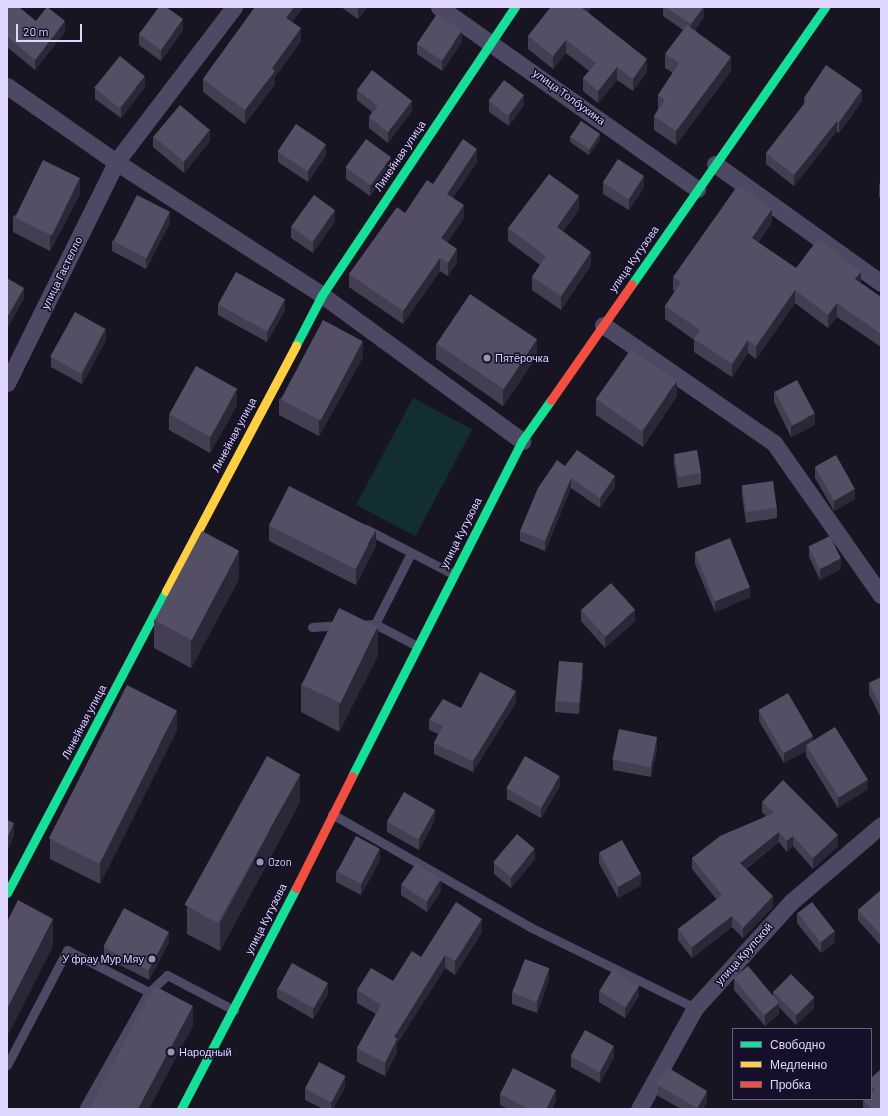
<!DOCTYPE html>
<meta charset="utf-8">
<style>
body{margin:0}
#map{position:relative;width:888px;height:1116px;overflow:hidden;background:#181523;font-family:Barlow,sans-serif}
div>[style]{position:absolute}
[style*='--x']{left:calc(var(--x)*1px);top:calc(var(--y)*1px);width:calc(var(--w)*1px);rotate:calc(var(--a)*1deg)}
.green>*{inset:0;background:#122e32;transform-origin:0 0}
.lane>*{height:9px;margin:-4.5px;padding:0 4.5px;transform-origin:4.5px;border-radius:4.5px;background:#4d4964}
.street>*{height:17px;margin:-8.5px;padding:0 8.5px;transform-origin:8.5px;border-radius:8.5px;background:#4d4964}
.fast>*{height:9px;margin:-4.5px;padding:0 4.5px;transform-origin:4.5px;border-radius:4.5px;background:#16e098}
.slow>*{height:9px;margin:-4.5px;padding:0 4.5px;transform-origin:4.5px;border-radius:4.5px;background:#ffcf43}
.jam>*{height:9px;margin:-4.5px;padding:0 4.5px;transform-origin:4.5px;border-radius:4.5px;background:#f24e42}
.wall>*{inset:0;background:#443e52}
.shaded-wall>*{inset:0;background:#2b2737}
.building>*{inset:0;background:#544f65;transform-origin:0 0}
.dots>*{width:11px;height:11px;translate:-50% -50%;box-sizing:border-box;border:2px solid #150f29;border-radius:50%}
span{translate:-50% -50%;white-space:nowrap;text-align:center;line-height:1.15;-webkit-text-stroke:3px #150f29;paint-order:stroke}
.street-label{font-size:11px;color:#dfd7ff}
.poi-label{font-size:11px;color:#dfd7ff}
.left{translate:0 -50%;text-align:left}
.right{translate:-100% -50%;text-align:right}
.frame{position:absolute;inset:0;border:8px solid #dfd7ff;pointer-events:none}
.legend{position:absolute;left:732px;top:1028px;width:140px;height:72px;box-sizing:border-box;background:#150f29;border:1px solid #665f7f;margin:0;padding:5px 7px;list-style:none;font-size:12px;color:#dfd7ff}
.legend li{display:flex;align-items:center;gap:8px;height:20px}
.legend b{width:20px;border:1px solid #665f7f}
.scale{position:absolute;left:16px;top:24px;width:66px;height:18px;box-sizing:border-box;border:2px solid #dfd7ff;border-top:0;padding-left:5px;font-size:12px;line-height:14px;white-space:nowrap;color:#dfd7ff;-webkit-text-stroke:3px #150f29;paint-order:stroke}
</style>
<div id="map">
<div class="green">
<i style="left:413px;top:398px;width:67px;height:121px;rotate:28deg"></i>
</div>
<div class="lane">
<i style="--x:366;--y:529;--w:98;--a:27.3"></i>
<i style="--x:375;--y:624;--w:80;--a:-63.1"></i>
<i style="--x:360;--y:625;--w:15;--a:-4"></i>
<i style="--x:375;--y:624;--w:47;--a:27.6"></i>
<i style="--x:312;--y:627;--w:29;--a:-4"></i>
<i style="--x:332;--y:814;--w:228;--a:29.7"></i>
<i style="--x:530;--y:927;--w:184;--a:26.1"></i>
<i style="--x:7;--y:1065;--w:130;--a:-62.4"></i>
<i style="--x:67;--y:950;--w:92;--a:27.1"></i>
<i style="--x:83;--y:1109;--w:134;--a:-60.6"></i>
<i style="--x:149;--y:992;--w:25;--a:-43"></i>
<i style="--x:167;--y:975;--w:76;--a:27.6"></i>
</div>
<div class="street">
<i style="--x:439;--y:7;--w:316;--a:35.2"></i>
<i style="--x:7;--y:86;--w:133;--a:34.9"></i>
<i style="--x:116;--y:162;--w:245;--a:32.8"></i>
<i style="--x:322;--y:295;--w:248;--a:36.1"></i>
<i style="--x:715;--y:164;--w:204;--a:35.6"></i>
<i style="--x:603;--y:325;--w:208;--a:34.6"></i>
<i style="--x:774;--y:443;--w:186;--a:54.9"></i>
<i style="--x:7;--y:383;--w:246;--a:-63.7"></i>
<i style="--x:116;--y:162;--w:195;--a:-52.7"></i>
<i style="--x:639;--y:1109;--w:115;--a:-61"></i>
<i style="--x:695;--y:1008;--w:143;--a:-47.8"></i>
<i style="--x:791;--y:902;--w:118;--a:-40.5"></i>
</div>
<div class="fast">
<i style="--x:632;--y:284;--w:338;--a:-55.1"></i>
<i style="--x:296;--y:345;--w:56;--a:-62.5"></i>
<i style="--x:322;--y:295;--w:347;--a:-56.2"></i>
<i style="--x:352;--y:776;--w:376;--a:-63.1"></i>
<i style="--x:522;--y:441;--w:50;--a:-54.7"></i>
<i style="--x:7;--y:893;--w:341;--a:-62.2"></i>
<i style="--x:181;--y:1109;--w:249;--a:-62.5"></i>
</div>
<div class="slow">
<i style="--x:166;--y:591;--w:278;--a:-62.1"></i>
</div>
<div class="jam">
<i style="--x:551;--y:400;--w:141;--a:-55.1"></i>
<i style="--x:296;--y:888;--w:125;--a:-63.4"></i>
</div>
<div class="wall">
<i style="clip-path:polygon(7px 7px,36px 21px,65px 32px,35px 70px,7px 47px)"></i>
<i style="clip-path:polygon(255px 7px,303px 7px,292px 22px,301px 41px,275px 77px,275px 84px,245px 124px,203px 92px,203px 79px)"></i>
<i style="clip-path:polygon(341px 7px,367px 7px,358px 19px)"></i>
<i style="clip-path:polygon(551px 7px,592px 7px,588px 12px,647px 72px,633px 91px,617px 80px,598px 103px,583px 91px,583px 78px,589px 71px,566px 53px,553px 69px,528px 49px,528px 36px)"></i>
<i style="clip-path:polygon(663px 7px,704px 7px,704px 17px,695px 30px,731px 71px,676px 145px,654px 130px,654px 116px,658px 109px,658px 95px,673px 73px,665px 68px,665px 54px,683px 30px,663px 16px)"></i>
<i style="clip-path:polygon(183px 30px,161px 61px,139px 45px,139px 34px)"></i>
<i style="clip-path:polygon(462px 42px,442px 71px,417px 54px,417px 44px)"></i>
<i style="clip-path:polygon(145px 87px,121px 118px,95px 99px,95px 88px)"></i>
<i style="clip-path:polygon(357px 90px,412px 111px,388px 143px,369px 128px,369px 117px,372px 112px,357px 100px)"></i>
<i style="clip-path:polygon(804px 98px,862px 101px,839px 133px,837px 131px,794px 186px,766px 164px,766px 153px,804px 105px)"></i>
<i style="clip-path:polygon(489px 101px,524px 105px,509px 126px,489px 112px)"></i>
<i style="clip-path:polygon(153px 136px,210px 141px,184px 173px,153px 147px)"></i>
<i style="clip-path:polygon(570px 136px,600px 140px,589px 155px,570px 142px)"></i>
<i style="clip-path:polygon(278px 152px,326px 155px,308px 182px,278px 162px)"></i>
<i style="clip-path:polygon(477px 162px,453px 198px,464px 218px,447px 242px,457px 262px,448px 276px,440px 271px,403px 324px,349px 287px,349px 274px,405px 213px,433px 184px)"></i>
<i style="clip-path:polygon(346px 168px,391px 168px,370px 196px,346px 179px)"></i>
<i style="clip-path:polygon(881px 181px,881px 198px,879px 197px,879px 184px)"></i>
<i style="clip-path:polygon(603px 183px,644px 187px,629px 210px,603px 194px)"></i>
<i style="clip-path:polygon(80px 194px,50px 251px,13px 232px,13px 216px)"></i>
<i style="clip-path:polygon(579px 210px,563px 231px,591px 265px,561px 310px,532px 290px,532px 277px,540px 265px,508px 241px,508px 228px)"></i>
<i style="clip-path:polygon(335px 221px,313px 253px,291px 238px,291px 227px)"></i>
<i style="clip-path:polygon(772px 222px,758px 243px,796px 268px,861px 283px,881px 297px,881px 347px,837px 317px,828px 328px,795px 303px,756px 359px,748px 353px,732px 377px,694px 352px,694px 340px,665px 319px,665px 306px,675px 291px,673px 290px,673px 277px)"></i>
<i style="clip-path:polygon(170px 223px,146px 269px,112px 251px,112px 241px)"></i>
<i style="clip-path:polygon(218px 304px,285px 310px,267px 342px,218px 315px)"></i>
<i style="clip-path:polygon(106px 340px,82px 384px,51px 367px,51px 357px)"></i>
<i style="clip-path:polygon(436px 344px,537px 356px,503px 406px,436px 359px)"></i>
<i style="clip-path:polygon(363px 357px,319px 436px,279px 415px,279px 399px)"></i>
<i style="clip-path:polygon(774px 391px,815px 425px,791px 437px,774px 402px)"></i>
<i style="clip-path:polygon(677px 396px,643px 447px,596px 415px,596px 399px)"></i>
<i style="clip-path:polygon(237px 405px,210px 453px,169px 430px,169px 414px)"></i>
<i style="clip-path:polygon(674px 454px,701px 473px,701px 484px,678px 488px,674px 464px)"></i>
<i style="clip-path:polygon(565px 466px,615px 487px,600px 508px,571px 488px,545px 551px,520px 541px,520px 531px)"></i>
<i style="clip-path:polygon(815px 467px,855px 499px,834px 511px,815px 478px)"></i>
<i style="clip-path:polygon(742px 485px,777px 508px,777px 518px,746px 523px,742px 496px)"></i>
<i style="clip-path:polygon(269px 525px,376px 546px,356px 585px,269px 541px)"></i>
<i style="clip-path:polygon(809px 547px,841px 569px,820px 580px,809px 557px)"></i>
<i style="clip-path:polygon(695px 553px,750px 597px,715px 612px,695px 564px)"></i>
<i style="clip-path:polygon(239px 579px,191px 668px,154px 648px,154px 620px)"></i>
<i style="clip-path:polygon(581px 610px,635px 621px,605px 648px,581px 621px)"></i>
<i style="clip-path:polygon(378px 655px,339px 732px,301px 712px,301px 684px)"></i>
<i style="clip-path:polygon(583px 674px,579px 714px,555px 712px,555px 701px)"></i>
<i style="clip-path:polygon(881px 677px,881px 718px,869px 694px,869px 683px)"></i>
<i style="clip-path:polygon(516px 702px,473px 772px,434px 754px,434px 743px,438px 734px,429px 730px,429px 720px,461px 708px)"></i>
<i style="clip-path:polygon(759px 710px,813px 741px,868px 789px,838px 808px,806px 756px,806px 751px,784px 763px,759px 721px)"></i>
<i style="clip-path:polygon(177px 730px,100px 884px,50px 859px,50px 839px)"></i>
<i style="clip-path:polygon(657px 748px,651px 777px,613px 770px,613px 759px)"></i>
<i style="clip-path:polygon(560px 786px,541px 818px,507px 799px,507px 788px)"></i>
<i style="clip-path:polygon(300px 802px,220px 951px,187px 934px,187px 906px)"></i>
<i style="clip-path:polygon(762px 802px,838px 846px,813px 869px,793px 846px,787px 852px,779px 842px,746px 869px,773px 907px,743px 938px,732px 927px,692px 958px,678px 940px,678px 929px,717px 900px,692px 869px,692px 858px,766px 816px,762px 812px)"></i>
<i style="clip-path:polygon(435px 820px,419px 850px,387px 832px,387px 821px)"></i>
<i style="clip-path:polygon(599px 853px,641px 885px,618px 898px,599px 863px)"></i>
<i style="clip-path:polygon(535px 859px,511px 888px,494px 874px,494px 863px)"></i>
<i style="clip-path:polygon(380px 860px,361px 895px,336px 882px,336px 871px)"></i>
<i style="clip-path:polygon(401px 884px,441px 891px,427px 912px,401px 895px)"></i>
<i style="clip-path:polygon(881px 890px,881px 946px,858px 920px,858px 910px)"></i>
<i style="clip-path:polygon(797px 912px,835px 942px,821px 953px,797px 923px)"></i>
<i style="clip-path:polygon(482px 932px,455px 975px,445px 968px,397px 1044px,397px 1052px,385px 1076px,357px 1062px,357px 1048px,376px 1014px,357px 1003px,357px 990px,393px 981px)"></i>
<i style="clip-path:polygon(169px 942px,149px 980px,104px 957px,104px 947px)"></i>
<i style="clip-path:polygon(549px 979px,537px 1013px,512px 1004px,512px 993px)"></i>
<i style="clip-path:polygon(734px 979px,773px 996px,773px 991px,814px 1008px,796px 1025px,779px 1007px,779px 1014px,765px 1026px,734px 990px)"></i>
<i style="clip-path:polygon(277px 988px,328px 994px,313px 1019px,277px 998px)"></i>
<i style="clip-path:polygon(599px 991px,639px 996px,625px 1018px,599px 1002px)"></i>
<i style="clip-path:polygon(571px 1056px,614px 1057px,600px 1083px,571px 1067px)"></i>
<i style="clip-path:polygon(871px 1078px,881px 1109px,863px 1109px,863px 1100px,871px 1099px)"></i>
<i style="clip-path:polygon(658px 1085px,707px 1101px,703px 1109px,681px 1109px,658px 1096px)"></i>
<i style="clip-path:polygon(345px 1087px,333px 1109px,323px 1109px,305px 1100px,305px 1089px)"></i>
<i style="clip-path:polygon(500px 1094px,556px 1100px,552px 1109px,508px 1109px,500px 1105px)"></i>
</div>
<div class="shaded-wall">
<i style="clip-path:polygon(294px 7px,303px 7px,286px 31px,286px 18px)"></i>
<i style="clip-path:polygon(359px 7px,367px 7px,358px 19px,358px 8px)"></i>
<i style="clip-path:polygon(581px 7px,592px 7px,581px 19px)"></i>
<i style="clip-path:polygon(704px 7px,704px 17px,691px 35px,691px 24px)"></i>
<i style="clip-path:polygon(183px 19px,183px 30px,161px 61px,161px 50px)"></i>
<i style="clip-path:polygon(65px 21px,65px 32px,35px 70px,35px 60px)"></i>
<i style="clip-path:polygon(301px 28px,301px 41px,275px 77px,275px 84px,245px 124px,245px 110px,272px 68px)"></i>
<i style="clip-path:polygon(462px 31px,462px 42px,442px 71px,442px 61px)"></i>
<i style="clip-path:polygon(566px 40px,566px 53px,553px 69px,553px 56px)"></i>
<i style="clip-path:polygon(731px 57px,731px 71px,676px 145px,676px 131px)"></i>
<i style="clip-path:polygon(647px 59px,647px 72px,633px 91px,633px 79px)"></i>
<i style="clip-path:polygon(617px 67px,617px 80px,598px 103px,598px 91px)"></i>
<i style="clip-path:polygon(145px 76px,145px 87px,121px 118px,121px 108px)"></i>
<i style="clip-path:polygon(862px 90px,862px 101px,839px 133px,839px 122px)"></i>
<i style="clip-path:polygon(524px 95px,524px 105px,509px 126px,509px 115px)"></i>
<i style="clip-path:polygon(412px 101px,412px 111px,388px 143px,388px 132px)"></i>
<i style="clip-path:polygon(837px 121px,837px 131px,794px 186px,794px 175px)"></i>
<i style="clip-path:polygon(210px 130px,210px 141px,184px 173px,184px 162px)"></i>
<i style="clip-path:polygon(600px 134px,600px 140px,589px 155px,589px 149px)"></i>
<i style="clip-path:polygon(326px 144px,326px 155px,308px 182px,308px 171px)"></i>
<i style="clip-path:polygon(477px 149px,477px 162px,447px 207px,447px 194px)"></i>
<i style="clip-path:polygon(391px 157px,391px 168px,370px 196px,370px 186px)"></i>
<i style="clip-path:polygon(644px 176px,644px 187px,629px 210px,629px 199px)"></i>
<i style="clip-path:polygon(80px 178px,80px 194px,50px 251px,50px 235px)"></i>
<i style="clip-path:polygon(579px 196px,579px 210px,557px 240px,557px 227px)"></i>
<i style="clip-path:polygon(464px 205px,464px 218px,441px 251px,441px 238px)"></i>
<i style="clip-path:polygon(772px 209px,772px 222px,752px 252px,752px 238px)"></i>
<i style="clip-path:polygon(335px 210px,335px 221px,313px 253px,313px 242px)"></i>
<i style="clip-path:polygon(170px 212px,170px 223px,146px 269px,146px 258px)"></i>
<i style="clip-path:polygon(457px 249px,457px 262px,448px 276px,448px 263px)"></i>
<i style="clip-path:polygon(591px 252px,591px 265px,561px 310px,561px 296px)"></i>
<i style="clip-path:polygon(440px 258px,440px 271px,403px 324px,403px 311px)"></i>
<i style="clip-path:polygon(861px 272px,861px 285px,855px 279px)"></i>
<i style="clip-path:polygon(24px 288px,24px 299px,7px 329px,7px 318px)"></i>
<i style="clip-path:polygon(795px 290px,795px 303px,756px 359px,756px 346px)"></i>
<i style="clip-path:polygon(285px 299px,285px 310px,267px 342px,267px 332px)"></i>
<i style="clip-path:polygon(837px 303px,837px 317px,828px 328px,828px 315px)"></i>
<i style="clip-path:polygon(106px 329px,106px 340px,82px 384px,82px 374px)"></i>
<i style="clip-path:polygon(537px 340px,537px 356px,503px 406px,503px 390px)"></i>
<i style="clip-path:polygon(748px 340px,748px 353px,732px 377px,732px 364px)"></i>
<i style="clip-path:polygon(363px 341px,363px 357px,319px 436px,319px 421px)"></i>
<i style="clip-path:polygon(677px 381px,677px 396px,643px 447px,643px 431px)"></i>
<i style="clip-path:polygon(237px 389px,237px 405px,210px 453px,210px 437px)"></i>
<i style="clip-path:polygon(815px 414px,815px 425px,791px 437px,791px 426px)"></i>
<i style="clip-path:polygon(615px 476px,615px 487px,600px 508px,600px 498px)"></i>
<i style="clip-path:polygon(571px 478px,571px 488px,545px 551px,545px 541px)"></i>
<i style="clip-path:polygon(855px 489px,855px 499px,834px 511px,834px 501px)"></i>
<i style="clip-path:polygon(376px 530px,376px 546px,356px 585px,356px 569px)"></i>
<i style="clip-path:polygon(239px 551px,239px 579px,191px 668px,191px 640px)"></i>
<i style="clip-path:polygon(841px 559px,841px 569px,820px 580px,820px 569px)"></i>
<i style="clip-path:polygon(750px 587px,750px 597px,715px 612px,715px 601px)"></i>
<i style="clip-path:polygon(635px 610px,635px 621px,605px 648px,605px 637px)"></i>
<i style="clip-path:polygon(378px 627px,378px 655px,339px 732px,339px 704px)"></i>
<i style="clip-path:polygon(583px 663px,583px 674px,579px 714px,579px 704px)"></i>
<i style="clip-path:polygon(516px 691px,516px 702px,473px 772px,473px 761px)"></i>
<i style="clip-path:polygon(177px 710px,177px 730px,100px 884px,100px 864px)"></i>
<i style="clip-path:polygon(813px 736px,813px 746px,806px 745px,806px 751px,784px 763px,784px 753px)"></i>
<i style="clip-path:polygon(657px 737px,657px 748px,651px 777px,651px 767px)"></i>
<i style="clip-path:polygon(300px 774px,300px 802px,220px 951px,220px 923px)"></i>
<i style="clip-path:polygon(560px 776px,560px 786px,541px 818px,541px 807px)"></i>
<i style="clip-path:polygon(868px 779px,868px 789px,838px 808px,838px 797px)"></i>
<i style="clip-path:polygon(435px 810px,435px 820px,419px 850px,419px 839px)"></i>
<i style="clip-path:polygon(14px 823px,14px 836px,7px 852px,7px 839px)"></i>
<i style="clip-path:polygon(779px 832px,779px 842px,740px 873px,740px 863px)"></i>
<i style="clip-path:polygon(838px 835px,838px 846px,813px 869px,813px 858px)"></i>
<i style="clip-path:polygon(793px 836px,793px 846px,787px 852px,787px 841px)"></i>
<i style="clip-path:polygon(380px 849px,380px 860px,361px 895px,361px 884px)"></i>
<i style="clip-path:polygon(535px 849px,535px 859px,511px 888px,511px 878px)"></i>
<i style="clip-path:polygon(641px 874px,641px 885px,618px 898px,618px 887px)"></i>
<i style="clip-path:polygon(441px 880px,441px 891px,427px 912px,427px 902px)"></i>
<i style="clip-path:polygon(773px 896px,773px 907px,743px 938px,743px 928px)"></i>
<i style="clip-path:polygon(732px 916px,732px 927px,692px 958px,692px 947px)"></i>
<i style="clip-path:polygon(53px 919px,53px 947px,7px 1037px,7px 1009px)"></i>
<i style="clip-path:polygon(482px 919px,482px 932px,455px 975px,455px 961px)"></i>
<i style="clip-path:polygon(835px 931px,835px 942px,821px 953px,821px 942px)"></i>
<i style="clip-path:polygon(169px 932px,169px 942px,149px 980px,149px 970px)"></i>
<i style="clip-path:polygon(445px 955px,445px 968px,397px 1044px,397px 1052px,385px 1076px,385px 1063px,394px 1037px)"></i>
<i style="clip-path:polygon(549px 968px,549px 979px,537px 1013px,537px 1002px)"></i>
<i style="clip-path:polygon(328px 983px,328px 994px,313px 1019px,313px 1008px)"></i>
<i style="clip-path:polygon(639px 985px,639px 996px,625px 1018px,625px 1008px)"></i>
<i style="clip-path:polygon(814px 997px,814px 1008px,796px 1025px,796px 1014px)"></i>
<i style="clip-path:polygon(779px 1003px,779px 1014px,765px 1026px,765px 1015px)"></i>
<i style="clip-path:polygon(193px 1006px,193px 1026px,149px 1109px,138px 1109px)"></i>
<i style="clip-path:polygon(614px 1046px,614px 1057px,600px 1083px,600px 1072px)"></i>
<i style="clip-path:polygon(345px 1076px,345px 1087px,333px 1109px,331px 1109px,331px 1102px)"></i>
<i style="clip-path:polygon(556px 1090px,556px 1100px,552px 1109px,546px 1109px)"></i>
<i style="clip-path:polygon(707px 1091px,707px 1101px,703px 1109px,697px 1109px,697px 1108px)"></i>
</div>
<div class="building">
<i style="clip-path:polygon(7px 7px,19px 7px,36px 21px,47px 7px,65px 21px,35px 60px,7px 36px)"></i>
<i style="clip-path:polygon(159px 7px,166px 7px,183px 19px,161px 50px,139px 34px)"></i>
<i style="clip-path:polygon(255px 7px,294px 7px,286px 18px,301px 28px,272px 68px,275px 71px,245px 110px,203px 79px)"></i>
<i style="clip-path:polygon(551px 7px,581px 7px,647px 59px,633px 79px,617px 67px,598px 91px,583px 78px,596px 63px,566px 40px,553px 56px,528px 36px)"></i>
<i style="clip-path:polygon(666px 7px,703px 7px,691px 24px)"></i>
<i style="left:437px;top:14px;width:30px;height:36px;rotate:34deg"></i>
<i style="clip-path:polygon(687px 25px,731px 57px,676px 131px,654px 116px,665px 100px,658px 95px,679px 63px,665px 54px)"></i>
<i style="left:120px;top:56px;width:32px;height:41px;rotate:39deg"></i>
<i style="clip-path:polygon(826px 65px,862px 90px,839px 122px,837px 121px,794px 175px,766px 153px,807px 100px,804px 98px)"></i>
<i style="clip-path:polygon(372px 70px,412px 101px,388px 132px,369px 117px,378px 106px,357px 90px)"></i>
<i style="left:504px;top:80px;width:25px;height:26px;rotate:37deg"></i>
<i style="left:180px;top:105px;width:39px;height:41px;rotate:40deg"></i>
<i style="left:581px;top:121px;width:23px;height:19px;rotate:34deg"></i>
<i style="left:296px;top:124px;width:36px;height:33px;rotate:34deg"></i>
<i style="left:366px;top:139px;width:31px;height:35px;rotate:36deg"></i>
<i style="clip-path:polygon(463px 139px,477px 149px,447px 194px,464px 205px,441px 238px,457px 249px,448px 263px,440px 258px,403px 311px,349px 274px,397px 207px,405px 213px,427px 180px,433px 184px)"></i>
<i style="left:618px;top:159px;width:31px;height:28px;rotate:33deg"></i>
<i style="left:43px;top:160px;width:41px;height:64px;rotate:26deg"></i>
<i style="clip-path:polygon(549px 174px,579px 196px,557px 227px,591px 252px,561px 296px,532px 277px,546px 256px,508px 228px)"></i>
<i style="clip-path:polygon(738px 185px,772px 209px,752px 238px,796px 268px,818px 239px,861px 272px,855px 279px,881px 297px,881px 334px,837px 303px,828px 315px,795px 290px,756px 346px,748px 340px,732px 364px,694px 339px,700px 330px,665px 306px,681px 282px,673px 277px)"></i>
<i style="left:137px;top:195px;width:37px;height:52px;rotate:27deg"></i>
<i style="left:314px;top:195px;width:26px;height:39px;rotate:36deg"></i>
<i style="left:236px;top:272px;width:56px;height:37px;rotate:29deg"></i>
<i style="clip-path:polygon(7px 278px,24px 288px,7px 318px)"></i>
<i style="left:470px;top:294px;width:81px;height:60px;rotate:34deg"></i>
<i style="left:75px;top:312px;width:35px;height:51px;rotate:29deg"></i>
<i style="left:323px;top:320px;width:45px;height:90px;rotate:28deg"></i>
<i style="left:631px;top:349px;width:56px;height:61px;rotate:35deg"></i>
<i style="left:196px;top:366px;width:47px;height:55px;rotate:29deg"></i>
<i style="left:797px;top:380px;width:38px;height:25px;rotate:62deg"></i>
<i style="clip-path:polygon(577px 450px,615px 476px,600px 498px,571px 478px,545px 541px,520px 531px,538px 488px,557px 460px,565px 466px)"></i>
<i style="left:697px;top:450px;width:23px;height:23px;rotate:80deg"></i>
<i style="left:836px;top:455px;width:39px;height:24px;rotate:61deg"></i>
<i style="left:773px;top:481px;width:27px;height:31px;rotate:82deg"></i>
<i style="left:289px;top:486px;width:97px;height:44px;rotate:27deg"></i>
<i style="left:202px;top:531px;width:42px;height:101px;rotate:28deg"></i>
<i style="left:830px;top:536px;width:25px;height:24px;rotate:64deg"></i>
<i style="left:730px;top:538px;width:53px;height:38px;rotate:68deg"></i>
<i style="left:611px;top:583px;width:36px;height:40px;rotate:48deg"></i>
<i style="left:339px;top:608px;width:43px;height:85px;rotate:26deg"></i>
<i style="left:559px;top:661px;width:24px;height:40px;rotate:5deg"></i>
<i style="clip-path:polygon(480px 672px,516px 691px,473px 761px,434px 743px,443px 726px,429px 720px,443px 699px,461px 708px)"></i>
<i style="clip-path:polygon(881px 677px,881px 707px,869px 683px)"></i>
<i style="left:127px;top:685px;width:56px;height:172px;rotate:27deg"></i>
<i style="left:788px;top:693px;width:50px;height:34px;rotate:60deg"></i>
<i style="left:835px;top:727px;width:62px;height:34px;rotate:58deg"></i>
<i style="left:619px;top:729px;width:39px;height:31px;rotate:12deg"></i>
<i style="left:267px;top:756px;width:38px;height:170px;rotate:29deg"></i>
<i style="left:525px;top:756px;width:40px;height:37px;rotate:30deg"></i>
<i style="clip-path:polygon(783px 780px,838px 835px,813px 858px,793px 836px,787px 841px,779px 832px,740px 863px,773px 896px,743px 928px,732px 916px,692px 947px,678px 929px,722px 895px,692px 858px,720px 836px,774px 813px,762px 802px)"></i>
<i style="left:404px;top:792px;width:36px;height:34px;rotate:30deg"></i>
<i style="clip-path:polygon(7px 820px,14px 823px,7px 839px)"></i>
<i style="left:517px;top:834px;width:23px;height:37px;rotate:40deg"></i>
<i style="left:356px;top:836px;width:27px;height:40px;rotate:28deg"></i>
<i style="left:622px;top:840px;width:39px;height:26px;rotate:61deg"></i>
<i style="left:416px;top:863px;width:30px;height:26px;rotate:34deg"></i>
<i style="clip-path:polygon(881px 890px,881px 935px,858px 910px)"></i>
<i style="clip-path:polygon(18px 900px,53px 919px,7px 1009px,7px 922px)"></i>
<i style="clip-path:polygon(456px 902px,482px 919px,455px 961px,445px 955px,394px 1037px,397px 1039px,385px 1063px,357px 1048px,381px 1005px,357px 990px,371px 968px,393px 981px,412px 951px,421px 957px)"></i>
<i style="left:812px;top:902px;width:37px;height:18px;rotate:52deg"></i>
<i style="left:124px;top:908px;width:51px;height:44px;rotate:28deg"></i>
<i style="left:525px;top:959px;width:26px;height:36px;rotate:21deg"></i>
<i style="left:292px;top:963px;width:41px;height:29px;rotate:29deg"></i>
<i style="left:748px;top:966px;width:48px;height:19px;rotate:50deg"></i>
<i style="left:613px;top:969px;width:31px;height:26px;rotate:32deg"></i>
<i style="left:791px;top:974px;width:33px;height:25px;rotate:45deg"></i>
<i style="clip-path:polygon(155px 986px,193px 1006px,138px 1109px,89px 1109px)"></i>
<i style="left:585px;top:1030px;width:33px;height:30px;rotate:29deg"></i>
<i style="left:319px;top:1062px;width:30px;height:30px;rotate:28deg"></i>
<i style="left:667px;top:1067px;width:47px;height:20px;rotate:31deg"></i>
<i style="clip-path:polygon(513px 1068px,556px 1090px,546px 1109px,529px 1109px,500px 1094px)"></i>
<i style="clip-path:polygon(881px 1069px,881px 1109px,872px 1109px,863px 1100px,864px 1099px,871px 1099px,871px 1093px,875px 1090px,871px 1086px,871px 1078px)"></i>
</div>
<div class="dots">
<i style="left:487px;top:358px;background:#9993b2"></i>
<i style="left:260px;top:862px;background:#9993b2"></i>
<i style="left:152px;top:959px;background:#9993b2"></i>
<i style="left:171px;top:1052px;background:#9993b2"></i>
</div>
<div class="street-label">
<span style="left:569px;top:97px;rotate:36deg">улица Толбухина</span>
<span style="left:400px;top:156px;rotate:-56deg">Линейная улица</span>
<span style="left:634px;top:259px;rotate:-55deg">улица Кутузова</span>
<span style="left:62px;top:273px;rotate:-64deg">улица Гастелло</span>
<span style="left:234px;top:435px;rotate:-62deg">Линейная улица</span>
<span style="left:461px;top:533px;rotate:-63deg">улица Кутузова</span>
<span style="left:84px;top:722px;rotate:-62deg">Линейная улица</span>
<span style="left:266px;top:919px;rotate:-63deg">улица Кутузова</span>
<span style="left:744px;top:954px;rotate:-48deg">улица Крупской</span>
</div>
<div class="poi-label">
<span class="left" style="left:495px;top:358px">Пятёрочка</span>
<span class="left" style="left:268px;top:862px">Ozon</span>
<span class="right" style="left:144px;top:959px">У фрау Мур Мяу</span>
<span class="left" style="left:179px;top:1052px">Народный</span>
</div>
<div class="frame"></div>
<ul class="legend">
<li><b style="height:5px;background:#16e098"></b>Свободно</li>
<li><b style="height:5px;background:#ffcf43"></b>Медленно</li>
<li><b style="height:5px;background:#f24e42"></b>Пробка</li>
</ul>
<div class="scale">20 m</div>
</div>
